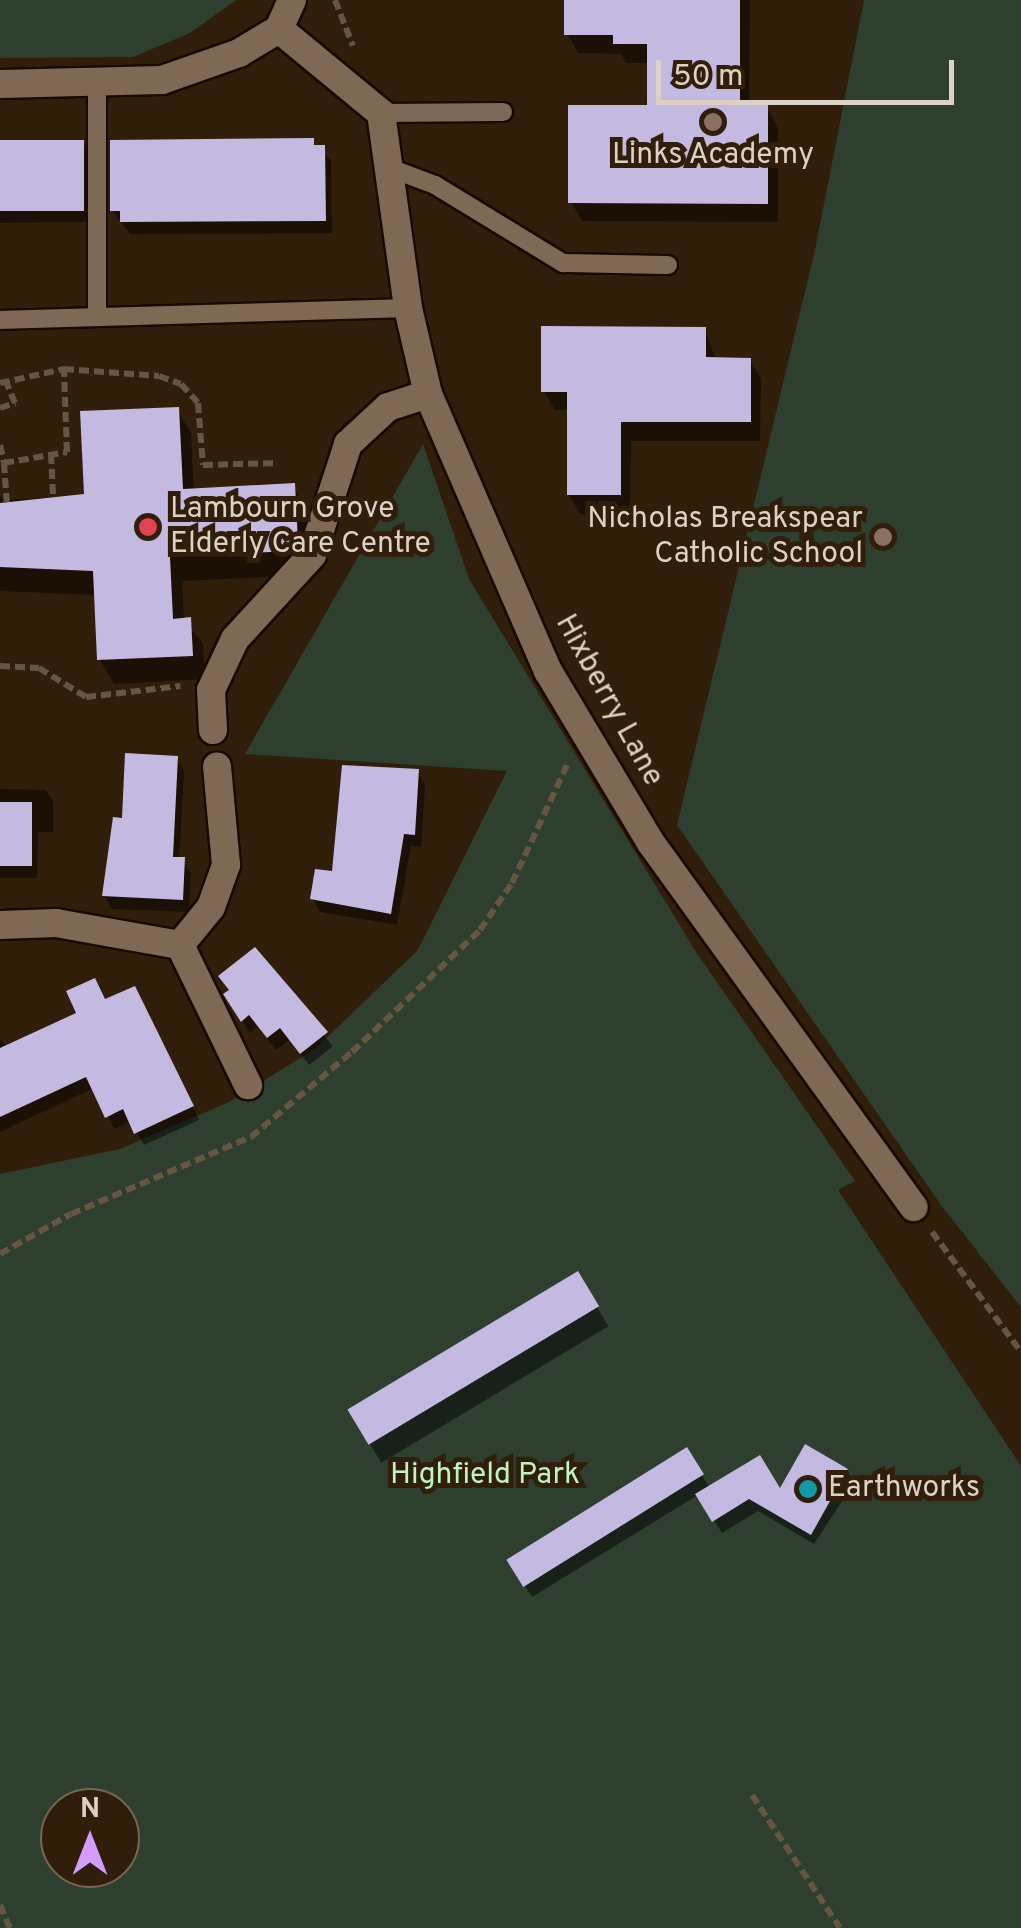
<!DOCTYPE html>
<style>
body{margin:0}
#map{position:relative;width:1021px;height:1928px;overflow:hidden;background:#311e0a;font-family:Overpass,sans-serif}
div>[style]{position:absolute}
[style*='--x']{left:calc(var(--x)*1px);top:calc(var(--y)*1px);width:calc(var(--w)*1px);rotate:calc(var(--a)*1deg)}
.green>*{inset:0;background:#2e3f30}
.shadow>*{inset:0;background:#0007;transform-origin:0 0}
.building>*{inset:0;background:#c4b9e0;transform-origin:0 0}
.path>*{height:6px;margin-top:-3px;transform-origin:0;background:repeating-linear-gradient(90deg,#665543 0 10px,transparent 0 15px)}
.roads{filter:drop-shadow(2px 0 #180800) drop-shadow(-2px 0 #180800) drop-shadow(0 2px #180800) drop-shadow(0 -2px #180800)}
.service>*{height:18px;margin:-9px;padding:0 9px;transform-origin:9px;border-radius:9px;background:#7f6954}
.minor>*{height:28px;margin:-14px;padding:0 14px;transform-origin:14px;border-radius:14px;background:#7f6954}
.tertiary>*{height:28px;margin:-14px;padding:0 14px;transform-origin:14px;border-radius:14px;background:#7f6954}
.dots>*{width:28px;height:28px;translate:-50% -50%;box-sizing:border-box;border:5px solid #311e0a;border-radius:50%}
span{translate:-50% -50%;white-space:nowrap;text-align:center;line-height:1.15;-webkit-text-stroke:10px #311e0a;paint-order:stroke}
.poi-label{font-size:30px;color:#ddd1c5}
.left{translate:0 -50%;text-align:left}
.right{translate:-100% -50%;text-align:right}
.street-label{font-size:30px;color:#ddd1c5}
.park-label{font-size:30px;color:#bef4c4}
.north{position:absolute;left:40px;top:1788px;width:100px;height:100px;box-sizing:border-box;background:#311e0a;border:2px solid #766655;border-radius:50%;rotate:0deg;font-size:28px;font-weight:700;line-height:40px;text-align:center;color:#ddd1c5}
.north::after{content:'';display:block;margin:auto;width:35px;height:45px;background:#d49cfb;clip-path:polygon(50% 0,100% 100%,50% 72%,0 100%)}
.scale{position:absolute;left:656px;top:60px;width:298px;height:45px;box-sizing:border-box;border:5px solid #ddd1c5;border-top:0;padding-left:12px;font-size:30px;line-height:35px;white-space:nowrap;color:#ddd1c5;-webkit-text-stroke:8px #311e0a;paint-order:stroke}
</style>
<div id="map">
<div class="green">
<i style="clip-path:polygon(0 0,236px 0,190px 33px,133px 57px,0 58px)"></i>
<i style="clip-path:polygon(864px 0,1021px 0,1021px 1307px,941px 1205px,677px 825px,815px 250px)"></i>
<i style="clip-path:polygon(evenodd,423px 444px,469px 579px,696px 952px,855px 1181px,838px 1190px,1021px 1466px,1021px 1928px,0 1928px,0 1174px,120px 1149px,229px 1102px,315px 1049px,418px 950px,507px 771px,245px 754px,423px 444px,60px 1808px,120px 1808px,120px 1868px,60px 1868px,60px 1808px)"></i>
</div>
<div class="shadow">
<i style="clip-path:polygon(567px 0,750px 0,749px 108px,767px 108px,778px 127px,778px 222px,582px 221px,571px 202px,649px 108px,649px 63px,626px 63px,621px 54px,578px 53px,567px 34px)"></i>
<i style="clip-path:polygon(312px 141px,331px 160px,332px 233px,130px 234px,112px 210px)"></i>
<i style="clip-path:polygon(83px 142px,90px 154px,90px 222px,0 223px,0 143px)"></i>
<i style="clip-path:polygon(705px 330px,716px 360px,750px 360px,761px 379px,760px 441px,631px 441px,630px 514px,580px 514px,569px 495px,570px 410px,555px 410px,544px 391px)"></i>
<i style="clip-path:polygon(177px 409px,191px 433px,194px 491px,293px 486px,307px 510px,310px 568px,306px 575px,182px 581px,184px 620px,203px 644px,205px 679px,114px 684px,100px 660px,97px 595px,0 591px,0 495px,3px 500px,86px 496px)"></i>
<i style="clip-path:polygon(176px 758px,184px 771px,179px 860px,191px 873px,189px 912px,112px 909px,104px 896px,125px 820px)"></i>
<i style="clip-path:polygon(418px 772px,425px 785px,421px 847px,411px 846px,397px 925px,320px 912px,313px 899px)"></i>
<i style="clip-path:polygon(0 789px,46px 790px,53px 802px,53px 832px,38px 832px,37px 878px,0 878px)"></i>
<i style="clip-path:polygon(255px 951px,333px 1046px,309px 1065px,289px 1040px,276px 1050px,258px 1026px,250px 1033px,226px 995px)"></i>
<i style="clip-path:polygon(141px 1001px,199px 1120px,144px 1145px,131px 1121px,114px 1129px,94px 1088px,0 1132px,0 1039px,8px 1047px,105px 1002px)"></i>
<i style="left:577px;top:1274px;width:61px;height:265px;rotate:59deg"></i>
<i style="clip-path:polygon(686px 1450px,710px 1488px,780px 1493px,847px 1470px,854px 1483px,814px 1544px,758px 1511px,722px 1533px,698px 1495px,532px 1597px,509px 1560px)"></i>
</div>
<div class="building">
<i style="clip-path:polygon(564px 0,740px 0,740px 105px,768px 105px,768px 204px,568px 203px,568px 105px,647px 105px,647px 44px,613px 44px,613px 35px,564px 35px)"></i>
<i style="clip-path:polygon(314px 138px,314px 145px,325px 145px,326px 221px,120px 222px,120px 211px,110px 211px,110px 140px)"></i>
<i style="left:0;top:140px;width:84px;height:71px"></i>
<i style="clip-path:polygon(541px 326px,706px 327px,706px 357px,751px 358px,751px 422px,621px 422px,621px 495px,567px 495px,567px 392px,541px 392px)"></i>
<i style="clip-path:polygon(179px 407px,183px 489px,295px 483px,298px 543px,292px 551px,170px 557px,173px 619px,191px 617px,193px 656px,97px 660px,93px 571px,0 567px,0 503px,84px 494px,80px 411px)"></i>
<i style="clip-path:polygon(125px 753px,178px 756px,173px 857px,185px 857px,183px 900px,102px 896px,113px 817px,122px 818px)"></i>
<i style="clip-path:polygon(342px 765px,419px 769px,415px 835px,404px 834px,391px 914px,310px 899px,315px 869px,332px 871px)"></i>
<i style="left:0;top:802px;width:32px;height:64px"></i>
<i style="clip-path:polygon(255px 947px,328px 1032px,300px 1054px,280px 1028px,267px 1038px,249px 1015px,241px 1022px,223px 994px,229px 990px,218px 976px)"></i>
<i style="clip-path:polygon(95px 978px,105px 999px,135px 986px,194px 1106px,134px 1134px,123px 1109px,105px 1118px,86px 1077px,0 1117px,0 1048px,76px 1013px,66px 991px)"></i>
<i style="left:578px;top:1271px;width:41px;height:269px;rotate:59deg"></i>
<i style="clip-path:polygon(805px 1444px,848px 1469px,811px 1535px,749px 1499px,712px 1522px,695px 1494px,760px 1455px,780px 1488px)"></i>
<i style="left:687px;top:1447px;width:32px;height:213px;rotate:58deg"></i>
</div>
<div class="path">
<i style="--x:335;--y:0;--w:49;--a:68.6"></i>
<i style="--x:0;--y:383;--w:66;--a:-12.3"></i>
<i style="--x:64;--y:369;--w:95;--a:4.2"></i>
<i style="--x:159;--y:376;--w:23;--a:20"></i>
<i style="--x:181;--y:384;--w:25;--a:48"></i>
<i style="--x:198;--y:403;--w:62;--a:85.4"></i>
<i style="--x:203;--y:465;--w:75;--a:-1.5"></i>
<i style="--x:0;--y:408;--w:16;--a:-18"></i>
<i style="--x:15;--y:403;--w:25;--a:-113"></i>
<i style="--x:0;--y:445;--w:18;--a:77"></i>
<i style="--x:4;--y:463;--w:64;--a:-9.9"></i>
<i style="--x:67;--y:452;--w:83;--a:-92.1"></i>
<i style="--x:51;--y:454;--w:41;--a:87.2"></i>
<i style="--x:4;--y:463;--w:39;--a:86"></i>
<i style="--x:0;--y:666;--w:39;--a:3"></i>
<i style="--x:39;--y:668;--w:55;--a:31.7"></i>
<i style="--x:86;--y:697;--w:95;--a:-6.7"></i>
<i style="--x:932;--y:1232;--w:149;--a:53.4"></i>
<i style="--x:0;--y:1254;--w:81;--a:-29.4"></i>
<i style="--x:71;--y:1214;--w:196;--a:-23.2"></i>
<i style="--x:251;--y:1137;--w:132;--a:-40.1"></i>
<i style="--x:352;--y:1052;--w:177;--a:-43.6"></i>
<i style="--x:480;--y:930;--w:57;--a:-55.8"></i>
<i style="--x:512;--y:883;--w:130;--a:-65"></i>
<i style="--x:752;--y:1795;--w:159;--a:56.5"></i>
<i style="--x:0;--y:1905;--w:25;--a:67"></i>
</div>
<div class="roads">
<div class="service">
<i style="--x:97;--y:83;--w:234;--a:90"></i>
<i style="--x:381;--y:113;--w:122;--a:-0.5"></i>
<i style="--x:387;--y:167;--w:51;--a:20.6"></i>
<i style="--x:435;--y:185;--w:150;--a:31.4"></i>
<i style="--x:563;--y:263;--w:105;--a:1.1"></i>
<i style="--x:0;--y:320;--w:408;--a:-1.7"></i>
</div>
<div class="minor">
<i style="--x:279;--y:29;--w:132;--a:39.5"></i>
<i style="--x:381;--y:113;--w:197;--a:82.1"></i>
<i style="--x:408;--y:308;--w:88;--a:76.9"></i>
<i style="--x:428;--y:394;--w:302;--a:66.6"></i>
<i style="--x:548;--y:671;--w:200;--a:59.1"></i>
<i style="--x:651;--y:843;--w:449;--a:54.2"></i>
<i style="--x:213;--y:730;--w:40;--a:-92.9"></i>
<i style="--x:211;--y:690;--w:56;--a:-64.8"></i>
<i style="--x:235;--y:639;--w:114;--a:-47.5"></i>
<i style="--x:312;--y:555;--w:117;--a:-72"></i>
<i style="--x:348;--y:444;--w:54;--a:-42.8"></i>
<i style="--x:388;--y:407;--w:42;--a:-18"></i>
<i style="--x:0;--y:925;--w:56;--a:-2"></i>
<i style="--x:56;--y:923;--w:126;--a:10.1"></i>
<i style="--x:180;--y:945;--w:156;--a:64.1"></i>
<i style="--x:180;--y:945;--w:49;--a:-50.8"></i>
<i style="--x:211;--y:907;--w:45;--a:-70.3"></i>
<i style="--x:226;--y:865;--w:99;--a:-95.2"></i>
</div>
<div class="tertiary">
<i style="--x:0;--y:84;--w:162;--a:-1.4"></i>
<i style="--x:162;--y:80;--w:82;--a:-19.3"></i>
<i style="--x:239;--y:53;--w:47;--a:-31"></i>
<i style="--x:279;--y:29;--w:32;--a:-66"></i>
</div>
</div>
<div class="dots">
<i style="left:713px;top:122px;background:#8d6e63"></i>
<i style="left:148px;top:527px;background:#e0444e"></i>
<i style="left:883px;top:537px;background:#8d6e63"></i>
<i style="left:808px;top:1489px;background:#0f9aa8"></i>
</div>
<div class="poi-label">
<span style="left:713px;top:156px">Links Academy</span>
<span class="left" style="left:170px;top:527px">Lambourn Grove<br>Elderly Care Centre</span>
<span class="right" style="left:863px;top:537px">Nicholas Breakspear<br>Catholic School</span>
<span class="left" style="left:828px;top:1489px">Earthworks</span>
</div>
<div class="street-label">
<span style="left:608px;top:701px;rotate:61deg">Hixberry Lane</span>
</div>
<div class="park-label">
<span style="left:485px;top:1476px">Highfield Park</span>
</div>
<div class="north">N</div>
<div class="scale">50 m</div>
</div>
